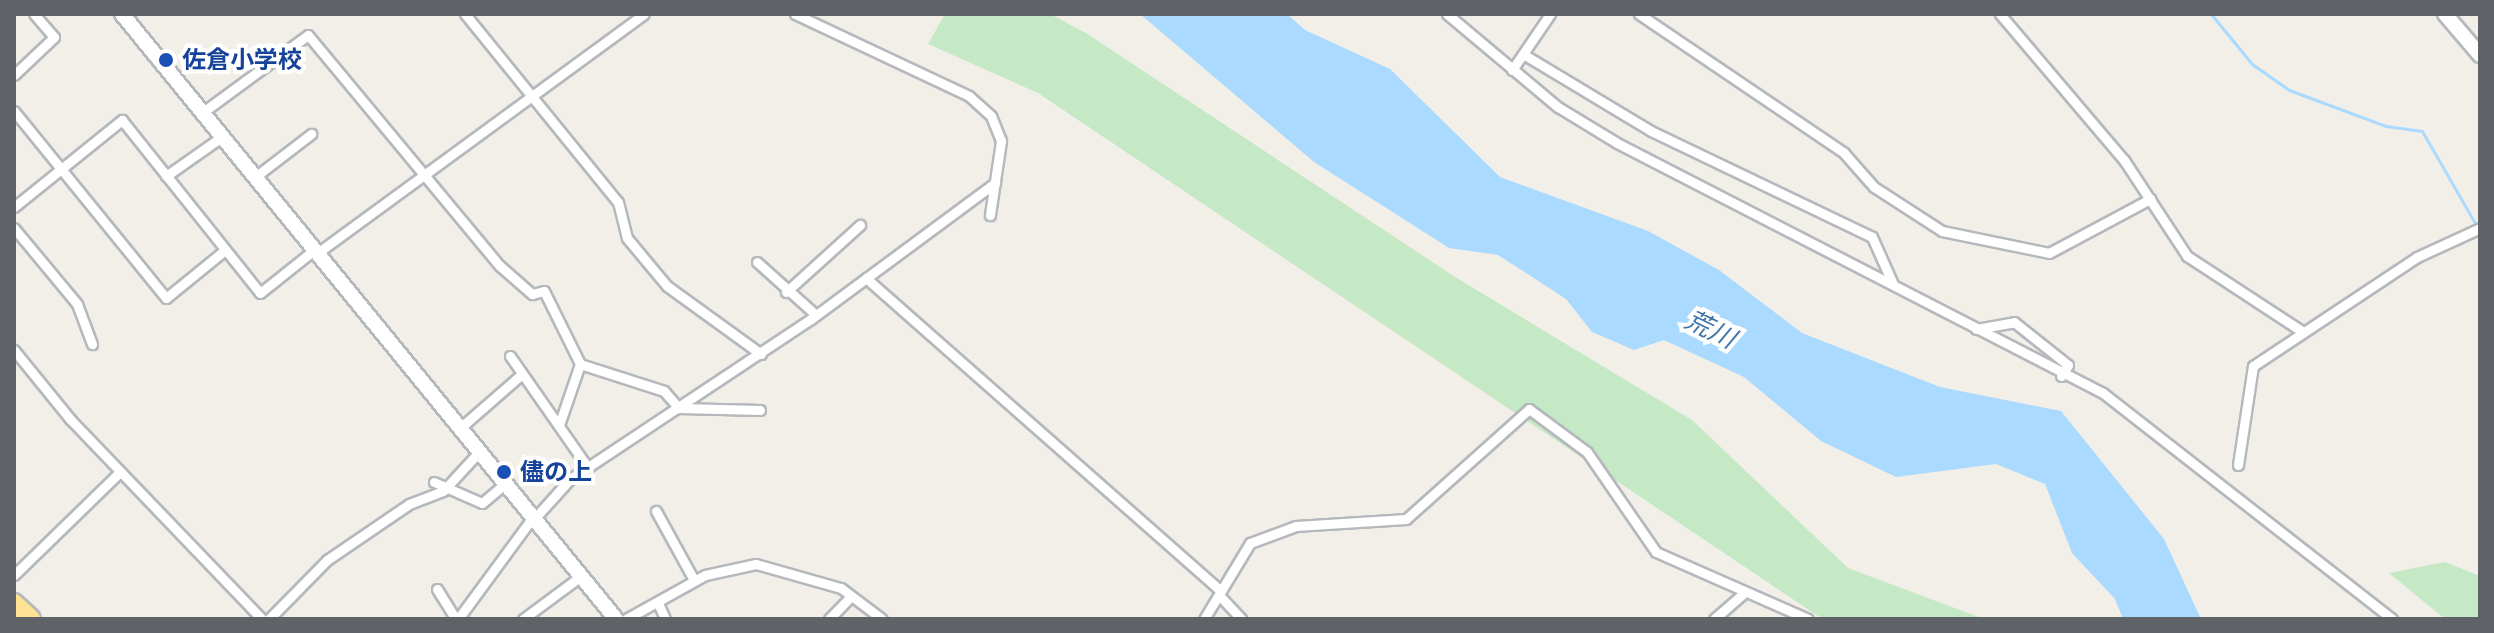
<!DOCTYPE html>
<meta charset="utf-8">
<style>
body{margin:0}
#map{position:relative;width:2494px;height:633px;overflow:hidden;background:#f1efe8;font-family:Jost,"Noto Sans JP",sans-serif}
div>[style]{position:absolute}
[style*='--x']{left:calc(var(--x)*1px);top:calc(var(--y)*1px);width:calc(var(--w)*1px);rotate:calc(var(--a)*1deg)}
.green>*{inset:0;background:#c5e8c5}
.water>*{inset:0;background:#aadaff}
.stream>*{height:3px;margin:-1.5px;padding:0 1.5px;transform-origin:1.5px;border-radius:1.5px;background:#aadaff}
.roads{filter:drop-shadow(2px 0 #b5b8bc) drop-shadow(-2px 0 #b5b8bc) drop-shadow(0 2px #b5b8bc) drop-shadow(0 -2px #b5b8bc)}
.street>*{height:9px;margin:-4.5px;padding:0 4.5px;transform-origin:4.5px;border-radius:4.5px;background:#fff}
.secondary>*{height:14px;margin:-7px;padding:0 7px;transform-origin:7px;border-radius:7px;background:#fff}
.highway>*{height:18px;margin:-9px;padding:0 9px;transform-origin:9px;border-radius:9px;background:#fde293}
.dots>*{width:22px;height:22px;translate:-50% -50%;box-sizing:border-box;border:4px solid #fff;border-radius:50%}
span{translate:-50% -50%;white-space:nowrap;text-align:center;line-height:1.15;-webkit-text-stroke:8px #fff;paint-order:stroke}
.transit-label{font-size:24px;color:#164399;font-weight:700}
.left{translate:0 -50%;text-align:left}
.water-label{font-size:26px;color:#4174aa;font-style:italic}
.frame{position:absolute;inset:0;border:16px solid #5f6368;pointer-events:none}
</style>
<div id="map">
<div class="green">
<i style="clip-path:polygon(945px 14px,1050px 14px,1086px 33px,1455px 277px,1692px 420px,1848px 568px,1984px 619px,1821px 618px,1038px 93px,928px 44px)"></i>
<i style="clip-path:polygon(2445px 562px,2480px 576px,2480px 619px,2445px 619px,2389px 573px)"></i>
</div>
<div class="water">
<i style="clip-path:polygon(1140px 14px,1287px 14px,1305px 30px,1390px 69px,1500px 177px,1648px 231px,1719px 270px,1802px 333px,1940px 387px,2061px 411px,2164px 539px,2201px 619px,2123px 619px,2115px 599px,2072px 553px,2045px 484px,1996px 464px,1896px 477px,1821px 441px,1744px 377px,1664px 340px,1634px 350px,1592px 332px,1566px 299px,1498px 255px,1449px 248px,1314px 162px)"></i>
</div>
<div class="stream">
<i style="--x:2211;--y:14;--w:65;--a:50.6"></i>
<i style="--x:2252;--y:64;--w:45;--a:35.1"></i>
<i style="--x:2289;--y:90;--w:103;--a:20.4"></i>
<i style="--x:2386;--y:126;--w:36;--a:8"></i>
<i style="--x:2422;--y:131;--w:108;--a:60.1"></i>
</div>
<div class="roads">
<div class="street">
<i style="--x:465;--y:14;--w:242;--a:50.9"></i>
<i style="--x:618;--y:202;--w:37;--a:76"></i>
<i style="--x:627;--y:238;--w:62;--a:50.2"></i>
<i style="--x:667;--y:286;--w:116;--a:35.9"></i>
<i style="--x:795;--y:14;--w:192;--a:25.2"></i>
<i style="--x:969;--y:96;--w:30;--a:42"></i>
<i style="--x:991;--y:116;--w:27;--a:68"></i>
<i style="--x:1001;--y:141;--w:75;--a:98.5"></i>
<i style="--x:1447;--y:14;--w:145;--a:40"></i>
<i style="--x:1558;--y:107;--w:69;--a:31.4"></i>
<i style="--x:1617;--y:143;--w:547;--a:27.22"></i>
<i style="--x:2103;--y:393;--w:367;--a:38"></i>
<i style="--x:1639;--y:14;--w:248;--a:34.1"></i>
<i style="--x:1844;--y:153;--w:45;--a:48.6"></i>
<i style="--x:1874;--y:187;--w:81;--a:32.9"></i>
<i style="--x:1942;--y:231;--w:109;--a:11.6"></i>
<i style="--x:2049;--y:253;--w:115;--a:-28.1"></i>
<i style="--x:2000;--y:14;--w:192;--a:49.7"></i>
<i style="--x:2124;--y:160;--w:115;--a:56.7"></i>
<i style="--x:2187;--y:256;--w:139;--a:33.2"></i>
<i style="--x:1523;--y:54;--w:149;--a:31"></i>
<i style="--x:1651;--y:131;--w:245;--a:25.6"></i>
<i style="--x:1872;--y:237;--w:49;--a:66"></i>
<i style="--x:1512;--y:70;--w:68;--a:-55.8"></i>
<i style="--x:14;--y:75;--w:55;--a:-43.5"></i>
<i style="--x:54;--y:37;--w:30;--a:-131"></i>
<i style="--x:14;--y:111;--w:241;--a:50.9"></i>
<i style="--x:166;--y:298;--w:76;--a:-39.1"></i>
<i style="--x:203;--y:112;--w:130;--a:-36.3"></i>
<i style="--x:308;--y:35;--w:300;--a:50.3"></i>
<i style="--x:500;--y:266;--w:43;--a:41.2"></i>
<i style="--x:532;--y:294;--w:12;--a:-14"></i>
<i style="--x:544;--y:291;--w:81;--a:63.7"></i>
<i style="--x:580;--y:364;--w:65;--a:109"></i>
<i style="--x:166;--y:176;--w:70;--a:-35.1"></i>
<i style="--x:255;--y:177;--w:71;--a:-37.5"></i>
<i style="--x:14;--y:207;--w:139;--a:-38.9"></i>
<i style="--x:122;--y:120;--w:221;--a:51.4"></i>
<i style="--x:260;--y:293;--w:69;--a:-38.5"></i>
<i style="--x:14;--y:228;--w:99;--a:50.3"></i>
<i style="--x:77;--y:304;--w:43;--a:69.4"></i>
<i style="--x:316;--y:254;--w:406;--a:-36.2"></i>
<i style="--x:757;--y:262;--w:79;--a:41.9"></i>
<i style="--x:866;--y:278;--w:473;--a:41.4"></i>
<i style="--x:786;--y:292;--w:100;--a:-42.2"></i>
<i style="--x:1976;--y:329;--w:39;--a:-10"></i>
<i style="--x:2014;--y:322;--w:69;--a:38.5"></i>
<i style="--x:2068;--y:365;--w:13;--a:122"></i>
<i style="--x:14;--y:350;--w:89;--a:50.9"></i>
<i style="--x:70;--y:419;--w:277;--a:46.2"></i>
<i style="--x:510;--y:356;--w:136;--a:55.1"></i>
<i style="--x:580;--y:364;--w:88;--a:17.8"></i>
<i style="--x:664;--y:391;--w:23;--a:49"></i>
<i style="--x:679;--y:408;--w:81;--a:1.4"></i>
<i style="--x:460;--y:428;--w:82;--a:-41.1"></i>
<i style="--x:2238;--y:465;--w:100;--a:-81.4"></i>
<i style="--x:2253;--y:366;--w:197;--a:-33.6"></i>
<i style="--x:2417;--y:257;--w:69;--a:-24.7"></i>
<i style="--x:434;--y:482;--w:52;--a:23.6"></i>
<i style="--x:482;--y:503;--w:30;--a:-40"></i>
<i style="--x:656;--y:511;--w:79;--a:61.2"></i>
<i style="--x:534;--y:519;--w:54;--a:-48"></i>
<i style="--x:570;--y:479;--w:289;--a:-33.6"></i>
<i style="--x:811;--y:319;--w:229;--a:-36.5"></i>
<i style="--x:14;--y:575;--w:148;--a:-44.2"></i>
<i style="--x:437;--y:589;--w:36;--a:58"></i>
<i style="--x:1219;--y:595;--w:33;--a:47"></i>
<i style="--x:658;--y:603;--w:17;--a:66"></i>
<i style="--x:269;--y:619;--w:83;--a:-45.5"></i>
<i style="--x:327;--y:560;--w:99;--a:-34.3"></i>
<i style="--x:409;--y:504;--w:36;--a:-21"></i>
<i style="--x:443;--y:491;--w:53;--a:-47.3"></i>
<i style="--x:458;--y:619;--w:127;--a:-53.7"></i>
<i style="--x:523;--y:619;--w:72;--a:-36.6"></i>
<i style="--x:626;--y:619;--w:90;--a:-29.1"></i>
<i style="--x:705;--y:575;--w:52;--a:-12.2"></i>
<i style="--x:756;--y:564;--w:88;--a:15.8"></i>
<i style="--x:841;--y:588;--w:51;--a:37.1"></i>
<i style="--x:829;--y:619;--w:29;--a:-46"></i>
<i style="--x:1204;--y:619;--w:89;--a:-58.8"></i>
<i style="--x:1250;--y:543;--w:49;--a:-20.3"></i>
<i style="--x:1296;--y:526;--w:110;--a:-3.6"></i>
<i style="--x:1406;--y:519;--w:165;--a:-41.8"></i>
<i style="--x:1529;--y:409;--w:72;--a:36.6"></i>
<i style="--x:1587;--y:452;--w:121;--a:55.4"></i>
<i style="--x:1656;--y:552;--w:166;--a:23.8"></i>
<i style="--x:1714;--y:619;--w:38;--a:-41"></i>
</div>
<div class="secondary">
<i style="--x:122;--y:14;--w:781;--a:50.77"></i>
<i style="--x:2445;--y:14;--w:54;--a:49.5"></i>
</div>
<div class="highway">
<i style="--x:14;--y:603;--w:23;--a:43"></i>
</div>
</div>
<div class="dots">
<i style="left:166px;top:60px;background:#1a4fb4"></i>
<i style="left:504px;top:472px;background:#1a4fb4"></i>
</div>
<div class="transit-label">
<span class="left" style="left:182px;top:60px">佐倉小学校</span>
<span class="left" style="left:520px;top:472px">儘の上</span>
</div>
<div class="water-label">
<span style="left:1710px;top:330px;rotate:26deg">荒川</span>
</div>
<div class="frame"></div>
</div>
